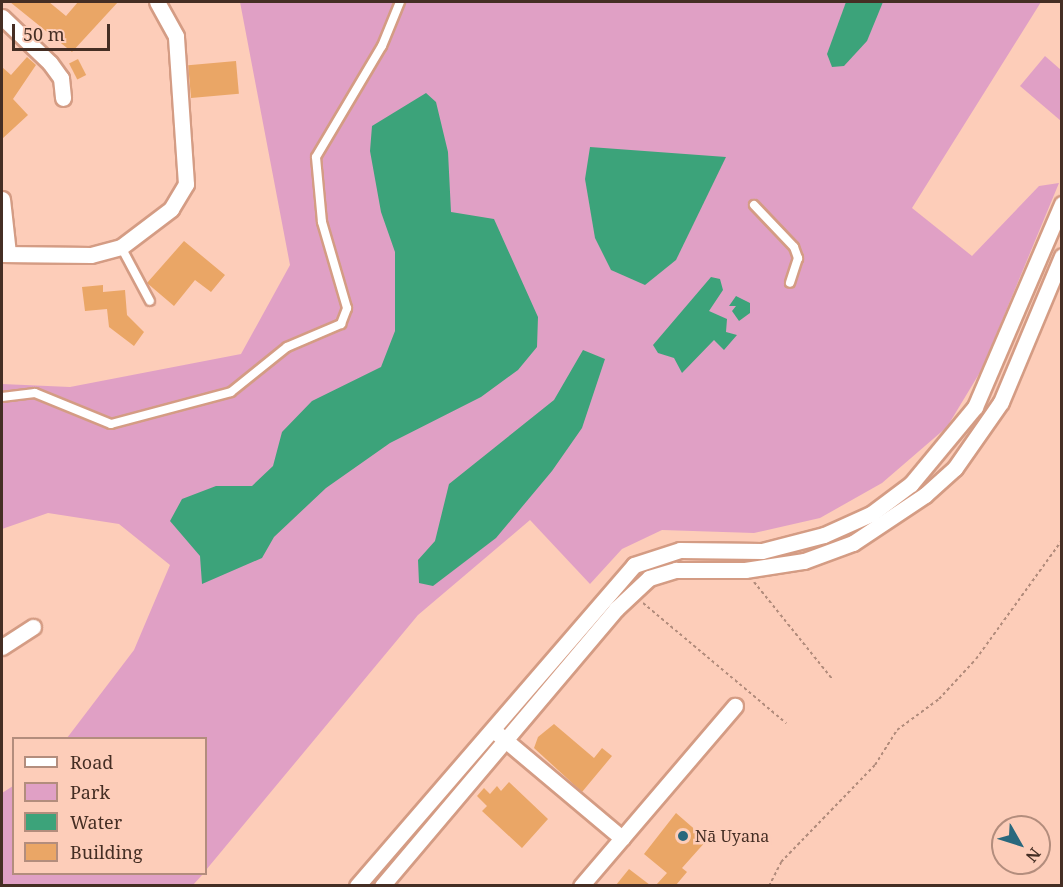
<!DOCTYPE html>
<meta charset="utf-8">
<style>
body{margin:0}
#map{position:relative;width:1063px;height:887px;overflow:hidden;background:#fdcdb9;font-family:"Noto Serif",serif}
div>[style]{position:absolute}
[style*='--x']{left:calc(var(--x)*1px);top:calc(var(--y)*1px);width:calc(var(--w)*1px);rotate:calc(var(--a)*1deg)}
.green>*{inset:0;background:#e0a0c5}
.water>*{inset:0;background:#3ca37a}
.building>*{inset:0;background:#eaa666;transform-origin:0 0}
.path>*{height:2px;margin-top:-1px;transform-origin:0;background:repeating-linear-gradient(90deg,#b18b7b 0 3px,transparent 0 6px)}
.roads{filter:drop-shadow(2px 0 #d49c84) drop-shadow(-2px 0 #d49c84) drop-shadow(0 2px #d49c84) drop-shadow(0 -2px #d49c84)}
.service>*{height:8px;margin:-4px;padding:0 4px;transform-origin:4px;border-radius:4px;background:#fff}
.minor>*{height:15px;margin:-7.5px;padding:0 7.5px;transform-origin:7.5px;border-radius:7.5px;background:#fff}
.dots>*{width:16px;height:16px;translate:-50% -50%;box-sizing:border-box;border:3px solid #fdcdb9;border-radius:50%}
span{translate:-50% -50%;white-space:nowrap;text-align:center;line-height:1.15;-webkit-text-stroke:5px #fdcdb9;paint-order:stroke}
.poi-label{font-size:16px;color:#452e24}
.left{translate:0 -50%;text-align:left}
.frame{position:absolute;inset:0;border:3px solid #452e24;pointer-events:none}
.legend{position:absolute;left:12px;top:737px;width:195px;height:138px;box-sizing:border-box;background:#fdcdb9;border:2px solid #b38d7d;margin:0;padding:8px 10px;list-style:none;font-size:18px;color:#452e24}
.legend li{display:flex;align-items:center;gap:12px;height:30px}
.legend b{width:30px;border:2px solid #b38d7d}
.north{position:absolute;left:991px;top:815px;width:60px;height:60px;box-sizing:border-box;background:#fdcdb9;border:2px solid #b38d7d;border-radius:50%;rotate:129deg;font-size:16px;font-weight:700;line-height:24px;text-align:center;color:#452e24}
.north::after{content:'';display:block;margin:auto;width:21px;height:27px;background:#29687d;clip-path:polygon(50% 0,100% 100%,50% 72%,0 100%)}
.scale{position:absolute;left:12px;top:24px;width:98px;height:27px;box-sizing:border-box;border:3px solid #452e24;border-top:0;padding-left:8px;font-size:18px;line-height:21px;white-space:nowrap;color:#452e24;-webkit-text-stroke:4px #fdcdb9;paint-order:stroke}
</style>
<div id="map">
<div class="green">
<i style="clip-path:polygon(240px 2px,1041px 2px,912px 208px,972px 256px,1039px 186px,1059px 183px,982px 369px,947px 427px,882px 483px,820px 518px,754px 533px,662px 530px,622px 549px,590px 584px,530px 520px,418px 615px,206px 870px,206px 738px,67px 738px,134px 650px,170px 565px,119px 524px,48px 513px,2px 529px,2px 384px,70px 387px,241px 354px,290px 265px)"></i>
<i style="clip-path:polygon(1045px 56px,1061px 70px,1061px 121px,1020px 86px)"></i>
<i style="clip-path:polygon(13px 786px,14px 874px,203px 874px,193px 885px,2px 885px,2px 793px)"></i>
</div>
<div class="water">
<i style="clip-path:polygon(846px 2px,883px 2px,867px 41px,844px 66px,832px 67px,827px 54px)"></i>
<i style="clip-path:polygon(426px 93px,436px 102px,448px 152px,451px 212px,494px 219px,538px 317px,537px 347px,518px 370px,481px 397px,390px 443px,326px 488px,274px 537px,262px 558px,202px 584px,200px 556px,170px 521px,182px 499px,216px 486px,252px 486px,273px 466px,282px 432px,312px 401px,381px 367px,395px 331px,395px 252px,381px 212px,370px 151px,372px 126px)"></i>
<i style="clip-path:polygon(590px 147px,726px 157px,676px 260px,645px 285px,611px 270px,595px 238px,585px 179px)"></i>
<i style="clip-path:polygon(711px 277px,720px 279px,723px 290px,709px 311px,727px 319px,726px 332px,737px 335px,724px 350px,714px 340px,682px 373px,674px 358px,658px 353px,653px 345px)"></i>
<i style="clip-path:polygon(736px 296px,750px 303px,750px 313px,739px 321px,732px 311px,736px 306px,729px 306px)"></i>
<i style="clip-path:polygon(583px 350px,605px 359px,582px 428px,552px 471px,496px 538px,433px 586px,419px 583px,418px 560px,435px 541px,449px 484px,554px 400px)"></i>
</div>
<div class="building">
<i style="clip-path:polygon(10px 2px,49px 2px,66px 16px,78px 2px,118px 2px,72px 52px)"></i>
<i style="clip-path:polygon(27px 57px,36px 65px,13px 99px,28px 115px,2px 139px,2px 67px,11px 75px)"></i>
<i style="left:78px;top:59px;width:18px;height:10px;rotate:63deg"></i>
<i style="left:236px;top:61px;width:33px;height:48px;rotate:85deg"></i>
<i style="clip-path:polygon(184px 241px,225px 275px,211px 292px,195px 280px,174px 306px,147px 283px)"></i>
<i style="clip-path:polygon(103px 285px,103px 292px,125px 290px,127px 315px,144px 332px,134px 346px,109px 327px,107px 309px,85px 311px,82px 287px)"></i>
<i style="clip-path:polygon(554px 724px,594px 758px,602px 748px,612px 756px,582px 792px,534px 748px,538px 737px)"></i>
<i style="clip-path:polygon(509px 782px,548px 819px,522px 848px,482px 811px,487px 806px,477px 796px,484px 788px,490px 794px,497px 786px,501px 791px)"></i>
<i style="clip-path:polygon(676px 813px,707px 840px,682px 868px,687px 872px,676px 885px,656px 885px,667px 873px,644px 854px)"></i>
<i style="clip-path:polygon(629px 869px,650px 885px,616px 885px)"></i>
</div>
<div class="path">
<i style="--x:754;--y:582;--w:126;--a:51.1"></i>
<i style="--x:643;--y:603;--w:187;--a:40"></i>
<i style="--x:769;--y:886;--w:27;--a:-63"></i>
<i style="--x:781;--y:862;--w:135;--a:-45.9"></i>
<i style="--x:875;--y:765;--w:41;--a:-57.8"></i>
<i style="--x:897;--y:730;--w:52;--a:-36.4"></i>
<i style="--x:939;--y:699;--w:54;--a:-47.2"></i>
<i style="--x:976;--y:659;--w:147;--a:-54.1"></i>
</div>
<div class="roads">
<div class="service">
<i style="--x:754;--y:205;--w:58;--a:46.4"></i>
<i style="--x:794;--y:247;--w:12;--a:70"></i>
<i style="--x:798;--y:258;--w:26;--a:108"></i>
<i style="--x:121;--y:247;--w:61;--a:61.8"></i>
<i style="--x:2;--y:397;--w:33;--a:-7"></i>
<i style="--x:35;--y:393;--w:82;--a:22.2"></i>
<i style="--x:111;--y:424;--w:124;--a:-14.9"></i>
<i style="--x:231;--y:392;--w:72;--a:-38.8"></i>
<i style="--x:287;--y:347;--w:59;--a:-23.1"></i>
<i style="--x:341;--y:324;--w:17;--a:-69"></i>
<i style="--x:347;--y:308;--w:90;--a:-106.2"></i>
<i style="--x:322;--y:222;--w:65;--a:-95.3"></i>
<i style="--x:316;--y:157;--w:129;--a:-59.3"></i>
<i style="--x:382;--y:46;--w:48;--a:-67.8"></i>
</div>
<div class="minor">
<i style="--x:2;--y:17;--w:66;--a:43.8"></i>
<i style="--x:50;--y:63;--w:19;--a:54"></i>
<i style="--x:61;--y:78;--w:20;--a:84"></i>
<i style="--x:2;--y:199;--w:54;--a:83.7"></i>
<i style="--x:2;--y:254;--w:89;--a:0.6"></i>
<i style="--x:91;--y:255;--w:31;--a:-15"></i>
<i style="--x:121;--y:247;--w:63;--a:-37.2"></i>
<i style="--x:171;--y:209;--w:29;--a:-59"></i>
<i style="--x:186;--y:184;--w:148;--a:-93.9"></i>
<i style="--x:176;--y:36;--w:39;--a:-119"></i>
<i style="--x:2;--y:647;--w:37;--a:-33"></i>
<i style="--x:498;--y:734;--w:162;--a:40"></i>
<i style="--x:357;--y:886;--w:424;--a:-49.2"></i>
<i style="--x:634;--y:565;--w:48;--a:-18.1"></i>
<i style="--x:680;--y:550;--w:82;--a:0.7"></i>
<i style="--x:762;--y:551;--w:64;--a:-14.5"></i>
<i style="--x:824;--y:535;--w:51;--a:-24.1"></i>
<i style="--x:871;--y:514;--w:50;--a:-36.9"></i>
<i style="--x:911;--y:484;--w:100;--a:-50.3"></i>
<i style="--x:975;--y:407;--w:221;--a:-66.8"></i>
<i style="--x:382;--y:886;--w:363;--a:-49.8"></i>
<i style="--x:616;--y:609;--w:45;--a:-43.2"></i>
<i style="--x:649;--y:578;--w:28;--a:-17"></i>
<i style="--x:676;--y:570;--w:69;--a:0"></i>
<i style="--x:745;--y:570;--w:60;--a:-8.7"></i>
<i style="--x:804;--y:561;--w:52;--a:-20.2"></i>
<i style="--x:853;--y:543;--w:87;--a:-33.7"></i>
<i style="--x:925;--y:495;--w:40;--a:-42"></i>
<i style="--x:955;--y:468;--w:80;--a:-55.1"></i>
<i style="--x:1001;--y:402;--w:158;--a:-67.3"></i>
<i style="--x:581;--y:886;--w:237;--a:-49.5"></i>
</div>
</div>
<div class="dots">
<i style="left:683px;top:836px;background:#29687d"></i>
</div>
<div class="poi-label">
<span class="left" style="left:695px;top:836px">Nā Uyana</span>
</div>
<div class="frame"></div>
<ul class="legend">
<li><b style="height:8px;background:#fff"></b>Road</li>
<li><b style="height:16px;background:#e0a0c5"></b>Park</li>
<li><b style="height:16px;background:#3ca37a"></b>Water</li>
<li><b style="height:16px;background:#eaa666"></b>Building</li>
</ul>
<div class="north">N</div>
<div class="scale">50 m</div>
</div>
